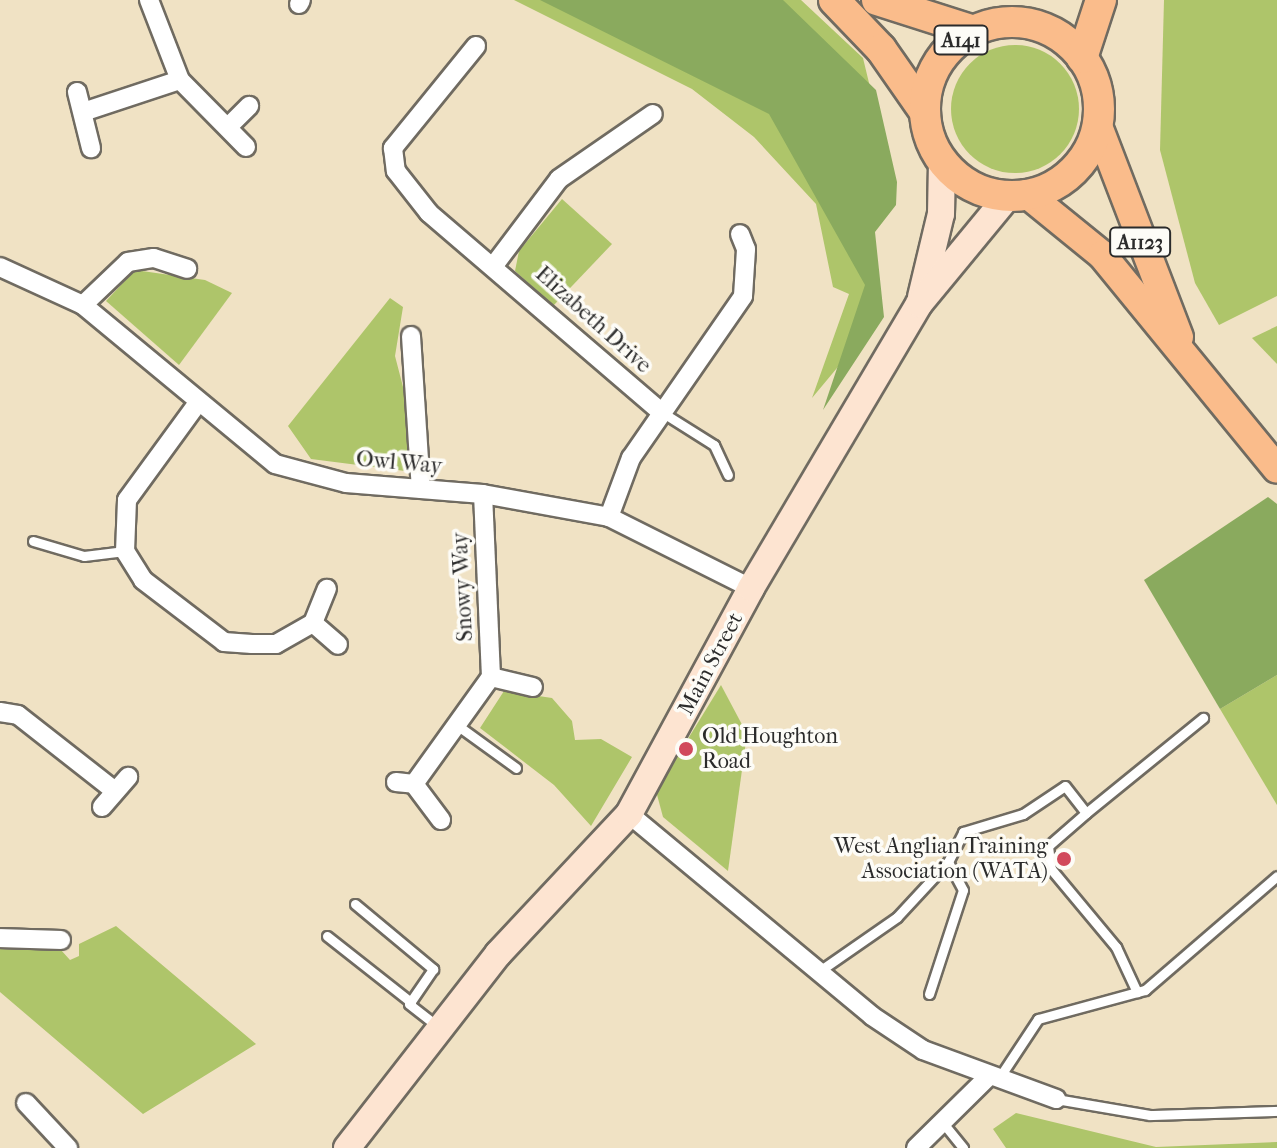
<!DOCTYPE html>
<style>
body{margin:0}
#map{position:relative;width:1277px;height:1148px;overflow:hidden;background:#f0e2c4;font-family:"IM FELL French Canon",serif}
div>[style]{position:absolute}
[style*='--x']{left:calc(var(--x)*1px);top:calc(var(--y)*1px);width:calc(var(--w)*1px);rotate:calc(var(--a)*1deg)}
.green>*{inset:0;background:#aec56a}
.round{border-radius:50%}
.forest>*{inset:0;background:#8aaa5e}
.roads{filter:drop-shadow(2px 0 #706b61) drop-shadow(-2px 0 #706b61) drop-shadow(0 2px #706b61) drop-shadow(0 -2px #706b61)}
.service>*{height:9px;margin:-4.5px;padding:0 4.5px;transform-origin:4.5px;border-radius:4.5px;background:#fff}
.minor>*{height:18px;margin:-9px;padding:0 9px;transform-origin:9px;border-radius:9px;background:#fff}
.secondary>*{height:26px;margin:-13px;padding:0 13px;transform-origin:13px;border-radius:13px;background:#fde4d1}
.primary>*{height:28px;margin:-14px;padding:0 14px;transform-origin:14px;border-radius:14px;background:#fabc8b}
.trunk>*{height:30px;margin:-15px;padding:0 15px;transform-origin:15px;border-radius:15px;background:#fabc8b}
.trunk>.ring{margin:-15px;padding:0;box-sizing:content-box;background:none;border:30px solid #fabc8b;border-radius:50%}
.dots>*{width:22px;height:22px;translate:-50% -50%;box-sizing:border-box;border:4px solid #fdfcf7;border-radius:50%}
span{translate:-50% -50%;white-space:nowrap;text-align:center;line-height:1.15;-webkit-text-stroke:7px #fdfcf7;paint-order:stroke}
.shield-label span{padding:2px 6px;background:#fdfcf7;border:2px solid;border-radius:6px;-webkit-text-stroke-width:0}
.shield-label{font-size:20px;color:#2b2b2b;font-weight:700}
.street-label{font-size:22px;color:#2b2b2b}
.poi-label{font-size:22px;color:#2b2b2b}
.left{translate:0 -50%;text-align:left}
.right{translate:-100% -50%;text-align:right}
</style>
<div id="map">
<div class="green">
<i style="clip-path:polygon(514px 0,801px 0,863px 58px,895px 191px,872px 230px,882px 314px,812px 398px,849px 294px,833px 287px,816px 204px,754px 137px,692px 89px)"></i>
<i style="clip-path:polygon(1164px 0,1277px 0,1277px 296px,1219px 325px,1195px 283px,1160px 150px)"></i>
<i class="round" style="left:951px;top:45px;width:128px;height:128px"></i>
<i style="clip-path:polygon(562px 199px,612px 244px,553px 306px,515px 271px,519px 251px)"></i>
<i style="clip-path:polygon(135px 270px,205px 280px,232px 293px,179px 365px,106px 301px)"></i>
<i style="clip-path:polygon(390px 298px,403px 307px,395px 356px,409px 410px,413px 472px,311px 459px,288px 426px)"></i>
<i style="clip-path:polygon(1277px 326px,1277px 364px,1252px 338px)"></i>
<i style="clip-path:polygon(1277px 675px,1277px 805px,1220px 709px)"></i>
<i style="clip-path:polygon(721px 685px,747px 734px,728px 871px,663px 817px,656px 791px)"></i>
<i style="clip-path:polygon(504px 691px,552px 698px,572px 721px,575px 740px,601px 739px,632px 757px,591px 826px,554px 785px,480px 728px)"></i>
<i style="clip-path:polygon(116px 926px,256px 1044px,143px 1114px,0 992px,0 949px,61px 950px,70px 960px,79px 956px,79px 944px)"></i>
<i style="clip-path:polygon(1016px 1113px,1156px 1147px,1277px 1142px,1277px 1148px,1006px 1148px,993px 1129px)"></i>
</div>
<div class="forest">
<i style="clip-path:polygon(540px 0,783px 0,876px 90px,897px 182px,896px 205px,875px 232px,884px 317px,823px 410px,865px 285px,769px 114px)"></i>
<i style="clip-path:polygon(1268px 497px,1277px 504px,1277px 675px,1220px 709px,1144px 580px)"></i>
</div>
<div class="roads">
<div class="service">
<i style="--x:660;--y:411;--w:64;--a:32.2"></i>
<i style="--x:714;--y:445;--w:33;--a:65"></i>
<i style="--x:33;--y:541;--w:53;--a:16.4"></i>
<i style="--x:84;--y:556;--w:41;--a:-7"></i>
<i style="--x:461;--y:728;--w:68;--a:36"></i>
<i style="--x:1086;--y:813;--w:50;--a:139"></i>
<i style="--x:1048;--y:846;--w:23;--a:83"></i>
<i style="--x:1051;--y:869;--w:102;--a:50.2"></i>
<i style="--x:1116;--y:947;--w:50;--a:65"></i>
<i style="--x:355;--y:904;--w:102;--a:39.8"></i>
<i style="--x:433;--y:969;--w:42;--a:124.4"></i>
<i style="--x:409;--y:1004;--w:37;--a:38"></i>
<i style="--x:327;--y:936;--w:107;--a:38.2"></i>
<i style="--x:818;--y:972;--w:96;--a:-34.8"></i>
<i style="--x:897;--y:917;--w:75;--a:-47.2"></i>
<i style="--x:948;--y:862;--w:34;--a:-63"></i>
<i style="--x:963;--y:832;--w:63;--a:-16.7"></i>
<i style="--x:1023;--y:814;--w:50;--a:-33.7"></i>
<i style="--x:1065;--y:786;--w:34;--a:52"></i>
<i style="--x:1086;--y:813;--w:151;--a:-39.1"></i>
<i style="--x:929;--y:994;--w:109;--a:-71.9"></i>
<i style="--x:963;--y:890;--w:32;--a:-118"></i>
<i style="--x:999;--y:1078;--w:71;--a:-56.5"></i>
<i style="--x:1038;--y:1019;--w:111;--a:-15.2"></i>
<i style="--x:1145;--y:990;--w:174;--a:-40.8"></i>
<i style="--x:1056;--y:1099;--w:95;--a:9.7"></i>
<i style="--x:1150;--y:1115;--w:127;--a:-1.8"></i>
<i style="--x:943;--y:1123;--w:32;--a:51"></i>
</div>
<div class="minor">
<i style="--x:149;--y:0;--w:86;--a:68.8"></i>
<i style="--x:180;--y:80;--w:94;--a:45.4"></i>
<i style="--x:299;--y:4;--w:4;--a:-63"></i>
<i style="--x:476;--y:46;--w:132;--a:129.1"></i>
<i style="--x:393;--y:148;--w:23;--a:83"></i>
<i style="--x:396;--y:171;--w:53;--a:51.8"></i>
<i style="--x:429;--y:213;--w:304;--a:40.6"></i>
<i style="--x:77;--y:92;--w:58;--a:76"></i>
<i style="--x:83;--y:112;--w:102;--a:-18.3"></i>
<i style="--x:228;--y:127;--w:30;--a:-45"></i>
<i style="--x:495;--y:264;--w:106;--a:-53"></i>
<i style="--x:559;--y:179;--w:114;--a:-34.7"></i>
<i style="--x:0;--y:267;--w:91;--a:24.6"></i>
<i style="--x:83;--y:305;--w:249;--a:39.6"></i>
<i style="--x:275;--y:464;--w:73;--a:15"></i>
<i style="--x:346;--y:483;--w:137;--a:4.6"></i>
<i style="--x:483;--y:494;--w:128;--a:10.3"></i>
<i style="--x:609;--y:517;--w:159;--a:26.6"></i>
<i style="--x:83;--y:305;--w:62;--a:-43.7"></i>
<i style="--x:128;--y:262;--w:26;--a:-9"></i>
<i style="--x:154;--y:258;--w:35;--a:18"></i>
<i style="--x:411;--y:336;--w:153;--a:86.3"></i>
<i style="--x:197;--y:404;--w:119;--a:126.1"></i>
<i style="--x:127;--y:500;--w:51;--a:92.2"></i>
<i style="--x:125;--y:551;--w:34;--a:58"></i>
<i style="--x:143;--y:580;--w:102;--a:37.4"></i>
<i style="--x:224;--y:642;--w:28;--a:4"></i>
<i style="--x:252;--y:644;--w:24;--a:0"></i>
<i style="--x:276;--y:644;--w:43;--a:-29.6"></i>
<i style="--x:313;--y:623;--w:37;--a:-68"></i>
<i style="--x:609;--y:517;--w:63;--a:-69.6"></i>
<i style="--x:631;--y:458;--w:197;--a:-55.3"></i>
<i style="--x:743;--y:296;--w:47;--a:-86.3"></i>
<i style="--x:746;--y:249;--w:16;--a:-112"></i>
<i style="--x:313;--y:623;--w:33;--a:41"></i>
<i style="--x:491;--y:677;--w:43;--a:13.4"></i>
<i style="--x:0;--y:712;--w:18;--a:9"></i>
<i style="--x:18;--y:715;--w:123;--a:38.1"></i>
<i style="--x:396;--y:782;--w:18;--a:6"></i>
<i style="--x:414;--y:784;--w:45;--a:53.1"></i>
<i style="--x:414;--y:784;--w:132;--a:-54.3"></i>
<i style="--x:491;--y:677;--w:183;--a:-92.5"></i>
<i style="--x:102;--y:807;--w:40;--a:-49"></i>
<i style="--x:629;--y:814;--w:316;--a:39.7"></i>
<i style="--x:872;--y:1016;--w:61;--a:33.7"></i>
<i style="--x:923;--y:1050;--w:142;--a:20.2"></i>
<i style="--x:0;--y:938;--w:61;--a:1.9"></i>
<i style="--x:26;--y:1103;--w:62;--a:47"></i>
<i style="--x:916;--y:1148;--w:101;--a:-44.6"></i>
</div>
<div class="secondary">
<i style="--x:921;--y:297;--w:85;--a:-76.5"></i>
<i style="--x:941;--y:214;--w:53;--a:-88.9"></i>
<i style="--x:347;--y:1148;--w:246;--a:-52.1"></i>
<i style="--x:498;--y:954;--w:192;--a:-46.9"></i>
<i style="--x:629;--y:814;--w:257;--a:-61.6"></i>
<i style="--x:751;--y:588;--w:330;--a:-59.4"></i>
<i style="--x:919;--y:304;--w:140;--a:-50.5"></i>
</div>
<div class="primary">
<i style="--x:1098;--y:126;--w:226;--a:69"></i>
<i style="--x:1027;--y:194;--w:97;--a:39.1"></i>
<i style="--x:1102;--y:255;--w:276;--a:50.7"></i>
</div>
<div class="trunk">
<i style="--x:834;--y:0;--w:68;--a:46.2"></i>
<i style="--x:881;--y:49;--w:77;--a:55.1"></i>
<i style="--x:877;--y:0;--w:102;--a:17.7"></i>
<i class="ring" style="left:925px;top:22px;width:144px;height:144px"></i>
<i style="--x:1082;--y:58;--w:61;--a:-71.9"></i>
</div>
</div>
<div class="dots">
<i style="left:686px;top:749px;background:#d1495b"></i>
<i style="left:1064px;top:859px;background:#d1495b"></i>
</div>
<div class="shield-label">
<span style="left:961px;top:40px">A141</span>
<span style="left:1140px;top:242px">A1123</span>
</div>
<div class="street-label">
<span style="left:593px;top:320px;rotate:42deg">Elizabeth Drive</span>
<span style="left:399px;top:463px;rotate:5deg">Owl Way</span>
<span style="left:463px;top:587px;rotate:-93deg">Snowy Way</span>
<span style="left:711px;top:664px;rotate:-62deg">Main Street</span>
</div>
<div class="poi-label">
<span class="left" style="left:702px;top:749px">Old Houghton<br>Road</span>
<span class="right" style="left:1048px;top:859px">West Anglian Training<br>Association (WATA)</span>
</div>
</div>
